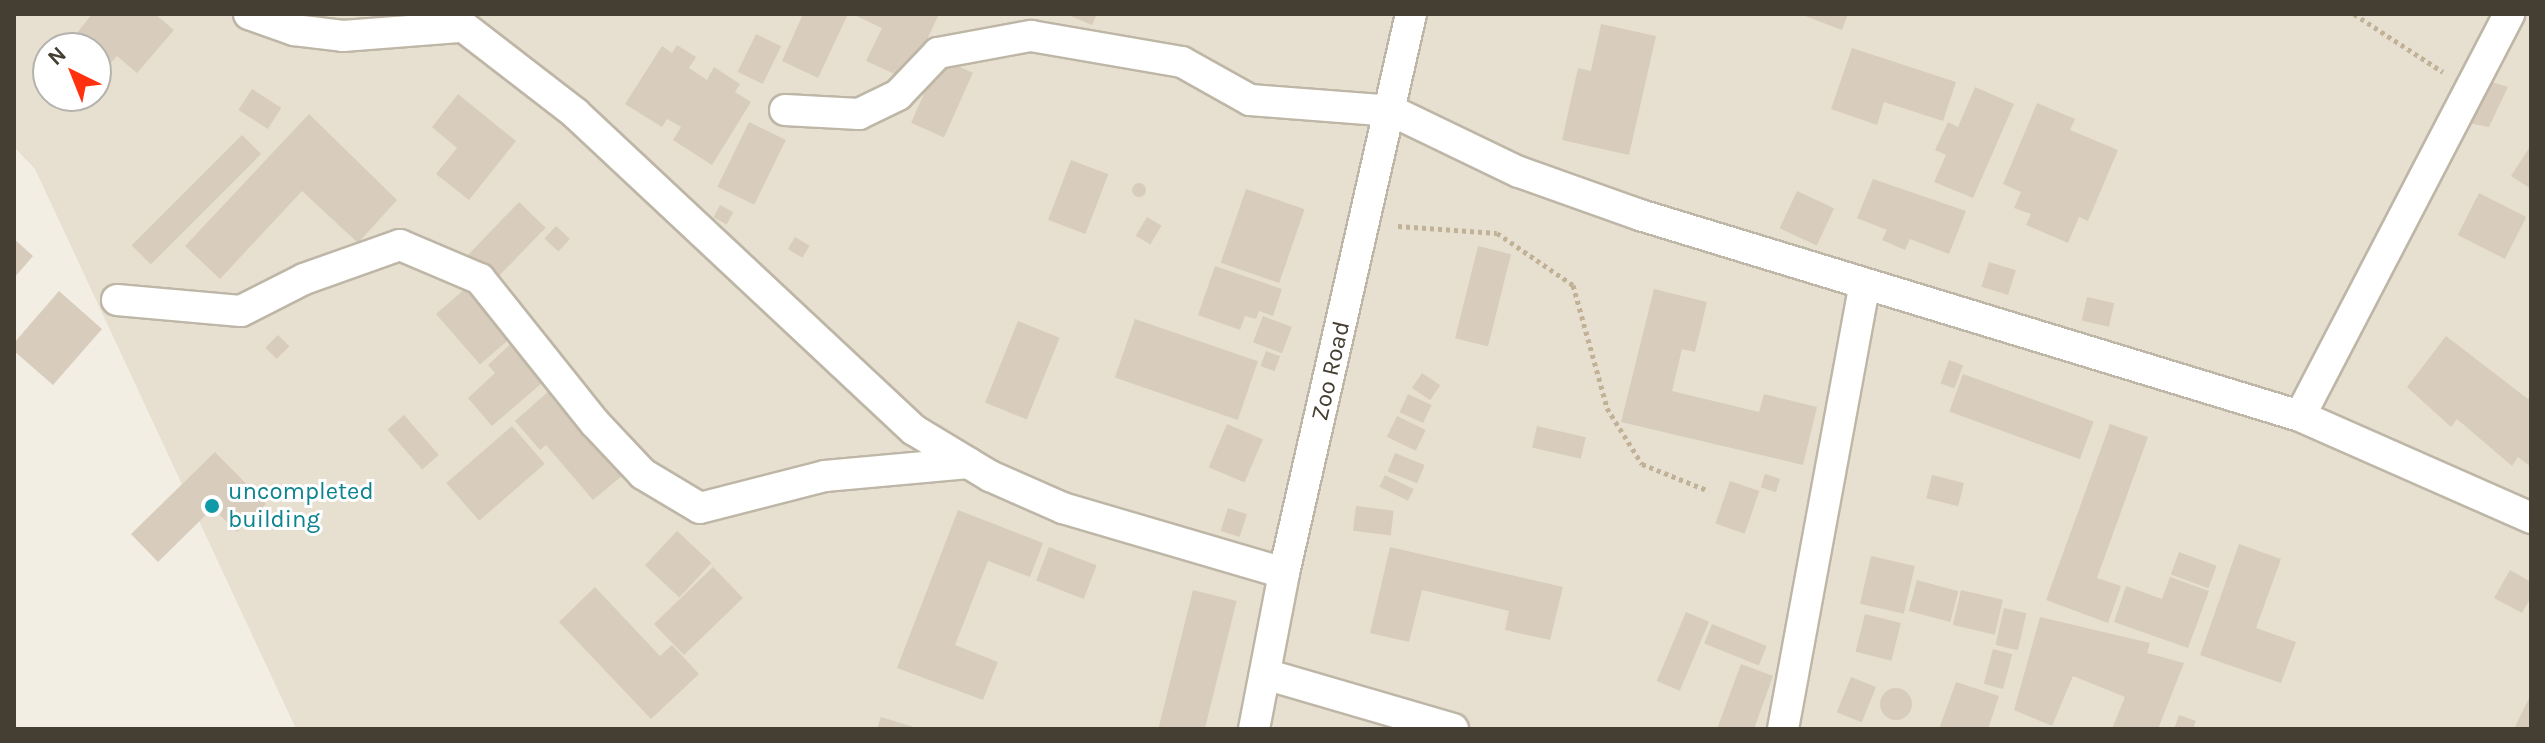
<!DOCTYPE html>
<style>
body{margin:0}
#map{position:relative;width:2545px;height:743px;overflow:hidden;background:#f3eee4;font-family:Karla,sans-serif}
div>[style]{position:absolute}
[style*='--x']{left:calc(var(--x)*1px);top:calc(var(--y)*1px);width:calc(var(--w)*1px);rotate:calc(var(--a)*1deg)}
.residential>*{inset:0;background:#e7e0d1}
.building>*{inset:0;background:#d8ccbc;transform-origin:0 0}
.round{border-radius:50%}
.path>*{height:5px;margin-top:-2.5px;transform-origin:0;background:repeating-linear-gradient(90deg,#c1b297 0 4px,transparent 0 8px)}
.roads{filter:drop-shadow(2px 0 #beb6a6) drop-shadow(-2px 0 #beb6a6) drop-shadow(0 2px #beb6a6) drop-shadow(0 -2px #beb6a6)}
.street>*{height:30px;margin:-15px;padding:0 15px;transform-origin:15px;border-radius:15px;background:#fff}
.dots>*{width:22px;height:22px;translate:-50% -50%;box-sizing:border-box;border:4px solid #fff;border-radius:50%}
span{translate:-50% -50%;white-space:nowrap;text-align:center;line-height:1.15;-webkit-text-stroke:6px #fff;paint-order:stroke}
.street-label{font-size:24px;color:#453e33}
.culture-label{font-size:24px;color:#0d838f}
.left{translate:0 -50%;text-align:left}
.frame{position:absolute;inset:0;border:16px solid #453e33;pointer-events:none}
.north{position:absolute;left:32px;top:32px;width:80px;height:80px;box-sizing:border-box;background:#fff;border:2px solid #b5b2ad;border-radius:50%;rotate:317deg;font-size:22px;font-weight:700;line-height:32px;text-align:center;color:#453e33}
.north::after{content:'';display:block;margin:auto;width:28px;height:36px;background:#ff310e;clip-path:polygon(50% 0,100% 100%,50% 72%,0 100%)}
</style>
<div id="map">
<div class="residential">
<i style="clip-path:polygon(evenodd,14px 14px,2531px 14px,2531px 729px,296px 729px,35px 169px,14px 147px,14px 14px,48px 48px,96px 48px,96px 96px,48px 96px,48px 48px)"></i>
</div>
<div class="building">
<i style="clip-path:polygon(92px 14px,155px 14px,174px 30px,137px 73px,117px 56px,96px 80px,96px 48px,65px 48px)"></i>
<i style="clip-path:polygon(803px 14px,848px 14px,818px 78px,782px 61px)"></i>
<i style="clip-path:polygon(852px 14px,939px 14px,908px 80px,866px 61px,882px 28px)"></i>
<i style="clip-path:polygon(1066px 14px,1097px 14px,1092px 25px)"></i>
<i style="clip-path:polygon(1800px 14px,1848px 14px,1842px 30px)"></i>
<i style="clip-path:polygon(1601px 24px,1656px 36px,1629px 155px,1562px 140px,1578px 68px,1591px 71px)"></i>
<i style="left:756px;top:34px;width:28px;height:42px;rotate:26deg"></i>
<i style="clip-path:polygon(677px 45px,696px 57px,689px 68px,707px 80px,714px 67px,740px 84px,735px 92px,751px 102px,712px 165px,673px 140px,681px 127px,667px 119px,662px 127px,625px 104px,662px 46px,672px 53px)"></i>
<i style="clip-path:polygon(1852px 48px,1956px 82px,1943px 121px,1884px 102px,1877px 125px,1831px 109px)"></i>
<i style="left:940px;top:58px;width:36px;height:71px;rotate:24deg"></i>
<i style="clip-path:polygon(2492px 82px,2508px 87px,2489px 127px,2463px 122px,2481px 83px)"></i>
<i style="clip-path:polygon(1975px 87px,2014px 104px,1973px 198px,1934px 182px,1946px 155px,1935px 150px,1948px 122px,1958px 127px)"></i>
<i style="left:252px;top:89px;width:35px;height:25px;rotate:33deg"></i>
<i style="clip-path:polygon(458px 94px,516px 141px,469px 200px,436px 174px,457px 148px,432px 127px)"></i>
<i style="clip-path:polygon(2037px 103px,2075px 119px,2070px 130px,2118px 150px,2088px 221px,2079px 217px,2068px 243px,2026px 225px,2031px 214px,2014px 208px,2021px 192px,2003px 184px)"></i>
<i style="clip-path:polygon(309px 114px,397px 200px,358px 243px,302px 191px,220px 279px,185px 246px)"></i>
<i style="left:749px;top:122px;width:41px;height:72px;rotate:26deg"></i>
<i style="left:242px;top:135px;width:27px;height:156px;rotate:45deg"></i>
<i style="clip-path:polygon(2531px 145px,2531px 189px,2511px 176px)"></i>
<i style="left:1071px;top:160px;width:40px;height:64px;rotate:21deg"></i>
<i style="clip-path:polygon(1873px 179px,1966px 211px,1949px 254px,1910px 239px,1905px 250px,1882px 240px,1887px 230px,1857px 218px)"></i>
<i class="round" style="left:1132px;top:183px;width:14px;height:14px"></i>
<i style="left:1246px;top:189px;width:62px;height:78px;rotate:19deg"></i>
<i style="left:1797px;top:191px;width:41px;height:41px;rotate:25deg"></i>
<i style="left:2479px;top:193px;width:53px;height:47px;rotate:27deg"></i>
<i style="left:519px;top:202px;width:37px;height:77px;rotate:44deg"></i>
<i style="left:720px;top:205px;width:15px;height:14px;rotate:28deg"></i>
<i style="left:1147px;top:217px;width:17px;height:22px;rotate:31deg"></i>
<i style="left:556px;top:226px;width:19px;height:17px;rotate:43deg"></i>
<i style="left:795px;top:237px;width:17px;height:14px;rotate:31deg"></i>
<i style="clip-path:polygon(14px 239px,33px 256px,14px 278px)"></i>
<i style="left:1478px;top:246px;width:34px;height:95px;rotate:14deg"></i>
<i style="left:1989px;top:262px;width:28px;height:26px;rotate:17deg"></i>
<i style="clip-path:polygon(1215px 266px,1282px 289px,1273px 316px,1259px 311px,1256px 319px,1245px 316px,1240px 330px,1198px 315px)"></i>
<i style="left:467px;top:287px;width:67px;height:41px;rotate:49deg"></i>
<i style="clip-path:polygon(1654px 289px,1707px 302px,1695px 352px,1682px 349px,1672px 391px,1759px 412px,1764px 394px,1817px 407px,1803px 465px,1621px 422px)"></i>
<i style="clip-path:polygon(59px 291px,102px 329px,53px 385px,14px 351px,14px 343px)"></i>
<i style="left:2087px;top:297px;width:28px;height:24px;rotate:13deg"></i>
<i style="left:1263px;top:316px;width:31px;height:28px;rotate:21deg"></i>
<i style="left:1135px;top:319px;width:130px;height:62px;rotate:19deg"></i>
<i style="left:1018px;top:321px;width:45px;height:88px;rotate:22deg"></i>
<i style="left:278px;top:335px;width:16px;height:18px;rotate:45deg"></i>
<i style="clip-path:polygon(2446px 336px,2528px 399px,2531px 395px,2531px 467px,2518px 457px,2512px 466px,2457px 419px,2451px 427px,2407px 387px)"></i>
<i style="clip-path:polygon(516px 339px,549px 377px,492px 426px,468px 398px,495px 373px,488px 365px)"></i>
<i style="left:1266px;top:351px;width:15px;height:16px;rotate:20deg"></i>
<i style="left:1949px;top:360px;width:15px;height:25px;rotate:20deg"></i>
<i style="left:1422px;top:373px;width:22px;height:18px;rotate:34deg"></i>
<i style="left:1963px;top:374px;width:139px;height:40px;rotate:20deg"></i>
<i style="clip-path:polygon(550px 390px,623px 475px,593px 500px,546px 445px,540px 450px,515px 421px)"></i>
<i style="left:1408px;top:394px;width:26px;height:20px;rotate:25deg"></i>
<i style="left:404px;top:415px;width:53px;height:22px;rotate:49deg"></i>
<i style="left:1397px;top:416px;width:32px;height:23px;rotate:26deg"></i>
<i style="left:1227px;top:424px;width:39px;height:47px;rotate:23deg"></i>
<i style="clip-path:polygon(2110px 424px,2148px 437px,2097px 578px,2121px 586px,2108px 623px,2046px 600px)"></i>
<i style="left:512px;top:426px;width:50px;height:87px;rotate:49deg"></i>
<i style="left:1537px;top:426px;width:50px;height:22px;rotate:13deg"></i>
<i style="clip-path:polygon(215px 452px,266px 504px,237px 532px,213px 508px,158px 562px,131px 534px)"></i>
<i style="left:1395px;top:453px;width:32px;height:20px;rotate:22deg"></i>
<i style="left:1765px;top:474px;width:16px;height:14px;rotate:18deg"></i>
<i style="left:1385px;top:475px;width:32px;height:13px;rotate:26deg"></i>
<i style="left:1932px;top:475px;width:33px;height:24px;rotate:14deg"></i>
<i style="left:1730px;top:481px;width:31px;height:45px;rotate:19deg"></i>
<i style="left:1356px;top:506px;width:38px;height:25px;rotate:7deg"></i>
<i style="left:1228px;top:508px;width:20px;height:24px;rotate:18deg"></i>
<i style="clip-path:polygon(958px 510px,1043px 543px,1030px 577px,988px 561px,955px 645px,998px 662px,983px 700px,897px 668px)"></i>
<i style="left:677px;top:531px;width:47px;height:47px;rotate:43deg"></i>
<i style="clip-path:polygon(2239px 544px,2281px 559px,2256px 628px,2296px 642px,2281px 683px,2200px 655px)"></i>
<i style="left:1049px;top:547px;width:51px;height:36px;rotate:21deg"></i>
<i style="clip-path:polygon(1390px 547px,1563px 587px,1550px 640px,1505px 630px,1509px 611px,1422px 590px,1409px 642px,1370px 633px)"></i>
<i style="left:2179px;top:552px;width:40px;height:24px;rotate:20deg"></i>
<i style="left:1871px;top:556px;width:45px;height:49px;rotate:13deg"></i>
<i style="left:713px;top:567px;width:43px;height:82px;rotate:46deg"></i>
<i style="clip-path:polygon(2510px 570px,2531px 582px,2531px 597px,2522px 613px,2494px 598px)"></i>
<i style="clip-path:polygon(2170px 577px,2209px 591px,2188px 648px,2114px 622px,2126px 586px,2162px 599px)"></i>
<i style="left:1917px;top:580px;width:43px;height:32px;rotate:15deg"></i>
<i style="clip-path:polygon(595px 587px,660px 656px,672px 645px,699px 674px,651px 719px,559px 622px)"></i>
<i style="left:1193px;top:590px;width:45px;height:143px;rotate:14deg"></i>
<i style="left:1961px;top:590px;width:43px;height:36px;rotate:13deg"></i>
<i style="left:2004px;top:608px;width:23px;height:38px;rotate:13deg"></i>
<i style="left:1686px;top:612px;width:25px;height:75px;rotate:23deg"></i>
<i style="left:1865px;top:614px;width:37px;height:39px;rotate:14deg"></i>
<i style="clip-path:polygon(2040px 617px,2150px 643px,2147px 653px,2184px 663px,2158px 729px,2112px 729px,2125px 697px,2073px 676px,2052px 726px,2014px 710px)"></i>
<i style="left:1712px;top:624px;width:59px;height:21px;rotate:22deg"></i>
<i style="left:1993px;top:649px;width:20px;height:36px;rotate:15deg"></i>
<i style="clip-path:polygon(1741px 664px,1773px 676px,1754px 729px,1717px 729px)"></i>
<i style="left:1851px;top:677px;width:27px;height:38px;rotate:22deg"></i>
<i style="clip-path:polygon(1956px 682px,1999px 696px,1988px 729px,1939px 729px)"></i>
<i class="round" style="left:1880px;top:688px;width:32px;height:32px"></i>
<i style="clip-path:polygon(2531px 694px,2531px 729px,2514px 729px)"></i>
<i style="clip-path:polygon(2179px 715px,2196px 721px,2193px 729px,2174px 729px)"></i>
<i style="clip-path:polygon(881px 717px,917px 728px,917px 729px,877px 729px)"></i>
</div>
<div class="path">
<i style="--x:2354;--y:14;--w:106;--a:33.1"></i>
<i style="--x:1398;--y:226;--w:99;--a:4"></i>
<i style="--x:1497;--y:233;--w:92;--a:34.4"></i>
<i style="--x:1573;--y:285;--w:128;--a:74.5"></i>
<i style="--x:1607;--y:408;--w:66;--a:58"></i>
<i style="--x:1642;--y:464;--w:72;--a:21.9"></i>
</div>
<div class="roads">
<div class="street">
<i style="--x:249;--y:14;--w:48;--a:19.6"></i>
<i style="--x:294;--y:30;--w:49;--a:7"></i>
<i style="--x:343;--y:36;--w:116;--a:-4.4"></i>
<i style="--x:447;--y:14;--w:162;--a:37.7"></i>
<i style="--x:575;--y:113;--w:464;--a:43.1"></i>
<i style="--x:914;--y:430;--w:89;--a:31.2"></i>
<i style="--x:990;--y:476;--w:80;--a:23.7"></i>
<i style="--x:1063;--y:508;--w:230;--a:16.4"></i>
<i style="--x:785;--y:110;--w:74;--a:3.1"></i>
<i style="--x:859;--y:114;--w:43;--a:-26"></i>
<i style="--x:898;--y:95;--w:58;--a:-46.4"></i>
<i style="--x:938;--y:53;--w:95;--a:-10.4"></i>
<i style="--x:1031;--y:36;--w:153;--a:9.8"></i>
<i style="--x:1182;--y:62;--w:78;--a:29.2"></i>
<i style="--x:1250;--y:100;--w:142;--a:4.4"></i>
<i style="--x:1392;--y:111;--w:141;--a:25.7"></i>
<i style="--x:1519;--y:172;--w:128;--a:19.6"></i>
<i style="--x:1640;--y:215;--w:690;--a:16.94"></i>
<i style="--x:2300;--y:416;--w:253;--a:23.8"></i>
<i style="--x:117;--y:300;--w:124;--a:5.1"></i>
<i style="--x:241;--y:311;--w:71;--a:-26.9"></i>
<i style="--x:304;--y:279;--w:102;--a:-19.5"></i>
<i style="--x:400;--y:245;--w:87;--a:23"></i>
<i style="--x:480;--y:279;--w:184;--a:51.4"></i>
<i style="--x:595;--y:423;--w:70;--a:46.7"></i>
<i style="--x:643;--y:474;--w:66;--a:30.8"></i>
<i style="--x:700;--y:508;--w:129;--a:-14.4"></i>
<i style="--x:825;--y:476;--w:144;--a:-5.2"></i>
<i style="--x:2300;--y:416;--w:453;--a:-62.5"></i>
<i style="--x:1265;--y:674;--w:196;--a:16.3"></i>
<i style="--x:1254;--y:729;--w:159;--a:-79.1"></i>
<i style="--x:1284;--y:573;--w:573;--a:-77.2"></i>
<i style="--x:1783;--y:729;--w:450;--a:-79.6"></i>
</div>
</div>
<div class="dots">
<i style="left:212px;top:506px;background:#0f9aa8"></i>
</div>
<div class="street-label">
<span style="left:1331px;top:371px;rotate:-77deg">Zoo Road</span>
</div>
<div class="culture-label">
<span class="left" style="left:228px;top:506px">uncompleted<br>building</span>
</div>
<div class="frame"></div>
<div class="north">N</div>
</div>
